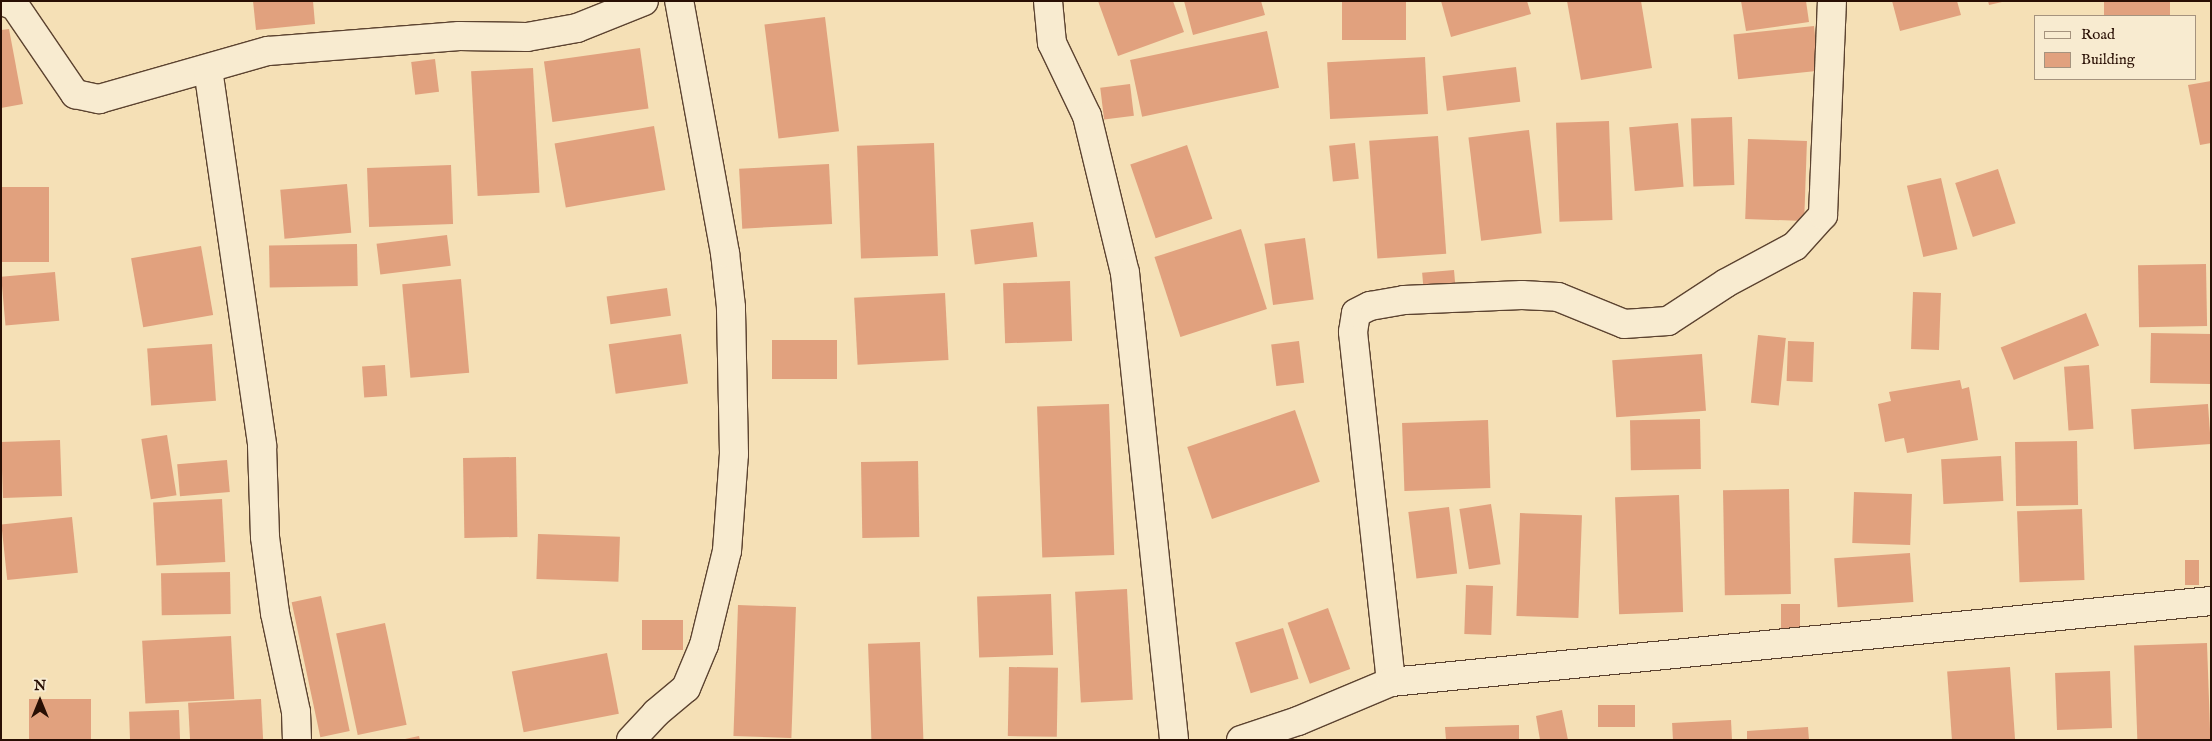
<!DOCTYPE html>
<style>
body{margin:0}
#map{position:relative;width:2212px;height:741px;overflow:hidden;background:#f5e0b6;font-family:"IM FELL English",serif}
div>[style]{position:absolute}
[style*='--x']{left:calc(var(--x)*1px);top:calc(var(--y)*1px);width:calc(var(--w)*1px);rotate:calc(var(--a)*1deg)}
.building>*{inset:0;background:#e1a17e;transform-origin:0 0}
.roads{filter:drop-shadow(1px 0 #5c4330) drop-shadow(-1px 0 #5c4330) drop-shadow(0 1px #5c4330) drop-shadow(0 -1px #5c4330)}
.street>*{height:28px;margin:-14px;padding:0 14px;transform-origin:14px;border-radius:14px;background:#f8ebd0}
span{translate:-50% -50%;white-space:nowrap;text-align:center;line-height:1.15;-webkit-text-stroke:4.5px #f8ebd0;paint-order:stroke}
.frame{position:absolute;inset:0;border:2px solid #290f04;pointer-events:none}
.legend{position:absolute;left:2034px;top:15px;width:162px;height:65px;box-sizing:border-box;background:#f8ebd0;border:1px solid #a5937e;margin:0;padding:6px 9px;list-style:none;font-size:15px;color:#290f04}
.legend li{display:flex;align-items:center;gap:10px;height:25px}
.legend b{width:25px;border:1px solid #a5937e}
.north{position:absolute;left:15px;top:676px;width:50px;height:50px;-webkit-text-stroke:4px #f8ebd0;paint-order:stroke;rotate:0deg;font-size:14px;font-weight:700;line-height:20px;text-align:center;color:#290f04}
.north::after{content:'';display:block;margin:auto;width:18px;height:22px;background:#290f04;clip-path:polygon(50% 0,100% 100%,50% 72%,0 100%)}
</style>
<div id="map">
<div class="building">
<i style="clip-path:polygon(253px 1px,313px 1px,315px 24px,256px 30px)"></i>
<i style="clip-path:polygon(1098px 1px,1173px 1px,1184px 32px,1118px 56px)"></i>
<i style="clip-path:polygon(1184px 1px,1261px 1px,1265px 15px,1193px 35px)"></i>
<i style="left:1342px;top:1px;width:64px;height:39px"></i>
<i style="clip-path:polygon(1441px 1px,1527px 1px,1531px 14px,1451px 37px)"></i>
<i style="clip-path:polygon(1567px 1px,1641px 1px,1652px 68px,1581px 80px)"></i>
<i style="clip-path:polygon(1741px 1px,1806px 1px,1809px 22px,1746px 31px)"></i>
<i style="clip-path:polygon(1892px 1px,1957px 1px,1961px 15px,1900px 31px)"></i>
<i style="clip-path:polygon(1988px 1px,2002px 1px,2002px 2px,1989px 5px)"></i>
<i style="left:2104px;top:1px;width:66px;height:15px"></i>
<i style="left:825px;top:17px;width:115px;height:61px;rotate:83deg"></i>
<i style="left:1814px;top:26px;width:45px;height:81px;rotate:84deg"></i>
<i style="clip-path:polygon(9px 29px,23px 104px,1px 108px,1px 30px)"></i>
<i style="left:1267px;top:31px;width:58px;height:140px;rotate:78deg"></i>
<i style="left:640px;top:48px;width:61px;height:97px;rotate:82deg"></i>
<i style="left:1425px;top:57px;width:57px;height:98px;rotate:87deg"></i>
<i style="left:435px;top:59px;width:33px;height:24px;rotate:83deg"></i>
<i style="left:1516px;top:67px;width:35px;height:74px;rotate:83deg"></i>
<i style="left:533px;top:68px;width:125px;height:62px;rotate:87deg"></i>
<i style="clip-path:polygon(2211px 81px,2211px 143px,2200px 145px,2188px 85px)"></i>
<i style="left:1130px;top:84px;width:32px;height:30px;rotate:83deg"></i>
<i style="left:1732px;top:117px;width:68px;height:41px;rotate:88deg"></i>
<i style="left:1609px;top:121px;width:99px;height:53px;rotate:88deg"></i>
<i style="left:1678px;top:123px;width:64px;height:49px;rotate:85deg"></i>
<i style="left:654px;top:126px;width:65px;height:101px;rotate:80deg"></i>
<i style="left:1529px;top:130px;width:104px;height:61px;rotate:83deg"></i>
<i style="left:1438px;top:136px;width:118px;height:69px;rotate:86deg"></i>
<i style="left:1748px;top:139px;width:59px;height:80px;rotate:2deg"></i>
<i style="left:934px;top:143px;width:113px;height:77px;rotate:88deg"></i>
<i style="left:1355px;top:143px;width:36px;height:26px;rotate:84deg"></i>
<i style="left:1187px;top:145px;width:78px;height:60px;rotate:71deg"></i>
<i style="left:829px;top:164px;width:60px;height:90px;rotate:87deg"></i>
<i style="left:451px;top:165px;width:59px;height:84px;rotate:88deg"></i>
<i style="left:1998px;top:169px;width:57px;height:45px;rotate:72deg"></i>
<i style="left:1941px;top:178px;width:73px;height:35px;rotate:77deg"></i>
<i style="left:347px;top:184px;width:49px;height:67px;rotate:85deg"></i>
<i style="left:1px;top:187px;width:48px;height:75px"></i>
<i style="left:1033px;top:222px;width:35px;height:63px;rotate:83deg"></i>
<i style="left:1241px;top:229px;width:84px;height:91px;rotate:72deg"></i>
<i style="left:447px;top:235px;width:31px;height:71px;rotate:83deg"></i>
<i style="left:1305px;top:238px;width:62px;height:41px;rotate:82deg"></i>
<i style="left:357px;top:244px;width:42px;height:88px;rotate:89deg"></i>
<i style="left:201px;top:246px;width:70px;height:71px;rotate:80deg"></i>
<i style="left:2206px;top:264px;width:62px;height:68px;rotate:89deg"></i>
<i style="left:1454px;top:270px;width:22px;height:32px;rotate:85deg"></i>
<i style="left:55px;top:272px;width:49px;height:54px;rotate:85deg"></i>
<i style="left:461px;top:279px;width:94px;height:59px;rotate:85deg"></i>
<i style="left:1070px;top:281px;width:60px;height:67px;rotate:88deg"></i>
<i style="left:667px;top:288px;width:28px;height:61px;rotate:82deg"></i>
<i style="left:1913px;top:292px;width:28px;height:57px;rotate:2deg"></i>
<i style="left:945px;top:293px;width:67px;height:91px;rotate:87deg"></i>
<i style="left:2086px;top:313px;width:35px;height:92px;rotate:68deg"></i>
<i style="left:2151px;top:333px;width:60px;height:50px;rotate:1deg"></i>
<i style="left:681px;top:334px;width:50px;height:73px;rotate:82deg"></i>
<i style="left:1758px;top:335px;width:28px;height:68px;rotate:6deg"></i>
<i style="left:837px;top:340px;width:39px;height:65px;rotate:90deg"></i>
<i style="left:1299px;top:341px;width:42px;height:28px;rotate:83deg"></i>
<i style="left:1788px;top:341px;width:26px;height:40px;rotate:2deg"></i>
<i style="left:212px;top:344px;width:57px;height:65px;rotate:86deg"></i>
<i style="left:1702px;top:354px;width:57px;height:90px;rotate:86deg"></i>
<i style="left:385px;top:365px;width:31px;height:23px;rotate:86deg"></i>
<i style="left:2089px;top:365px;width:64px;height:25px;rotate:86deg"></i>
<i style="clip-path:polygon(1960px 380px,1962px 389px,1969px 387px,1978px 440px,1907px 453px,1904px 438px,1885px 442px,1878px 404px,1891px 401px,1889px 392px)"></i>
<i style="left:1109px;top:404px;width:151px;height:72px;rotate:88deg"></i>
<i style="left:2208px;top:404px;width:40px;height:77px;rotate:86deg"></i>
<i style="left:1295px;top:410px;width:76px;height:114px;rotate:71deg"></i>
<i style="left:1700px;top:419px;width:50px;height:70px;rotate:89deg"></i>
<i style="left:1488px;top:420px;width:68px;height:86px;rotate:88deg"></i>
<i style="left:167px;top:435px;width:61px;height:26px;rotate:81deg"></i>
<i style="left:60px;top:440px;width:56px;height:59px;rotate:88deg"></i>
<i style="left:2077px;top:441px;width:64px;height:62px;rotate:89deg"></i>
<i style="left:2001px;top:456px;width:45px;height:60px;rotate:87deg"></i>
<i style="left:516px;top:457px;width:80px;height:53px;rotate:89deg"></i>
<i style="left:227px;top:460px;width:32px;height:50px;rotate:85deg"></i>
<i style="left:918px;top:461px;width:76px;height:57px;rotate:89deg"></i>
<i style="left:1789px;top:489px;width:105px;height:66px;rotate:89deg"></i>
<i style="left:1854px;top:492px;width:58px;height:51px;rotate:2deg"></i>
<i style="left:1679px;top:495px;width:117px;height:64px;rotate:88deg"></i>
<i style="left:222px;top:499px;width:63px;height:69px;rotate:87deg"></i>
<i style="left:1491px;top:504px;width:61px;height:32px;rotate:81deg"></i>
<i style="left:1449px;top:507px;width:67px;height:41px;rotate:83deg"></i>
<i style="left:2082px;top:509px;width:71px;height:65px;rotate:88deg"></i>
<i style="left:1520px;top:513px;width:62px;height:103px;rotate:2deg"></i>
<i style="left:72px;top:517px;width:56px;height:71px;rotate:84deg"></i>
<i style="left:538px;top:534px;width:82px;height:45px;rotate:2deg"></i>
<i style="left:1910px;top:553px;width:49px;height:76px;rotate:86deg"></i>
<i style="left:2185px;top:560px;width:14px;height:25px"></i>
<i style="left:230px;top:572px;width:42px;height:69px;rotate:89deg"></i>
<i style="left:1466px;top:585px;width:27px;height:49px;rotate:2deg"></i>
<i style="left:1127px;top:589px;width:111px;height:52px;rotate:87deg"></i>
<i style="left:1051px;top:594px;width:61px;height:74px;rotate:88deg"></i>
<i style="left:321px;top:596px;width:138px;height:30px;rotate:78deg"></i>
<i style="left:1781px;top:604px;width:19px;height:28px"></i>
<i style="left:738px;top:605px;width:58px;height:131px;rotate:2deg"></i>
<i style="left:1328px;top:608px;width:65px;height:43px;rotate:70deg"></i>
<i style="left:642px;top:620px;width:41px;height:30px"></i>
<i style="left:385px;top:623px;width:104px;height:50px;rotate:78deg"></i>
<i style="left:1283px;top:628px;width:53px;height:50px;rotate:73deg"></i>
<i style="left:231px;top:636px;width:63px;height:89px;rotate:87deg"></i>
<i style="left:920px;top:642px;width:98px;height:52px;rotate:88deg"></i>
<i style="left:2207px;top:643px;width:97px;height:73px;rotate:88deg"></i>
<i style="left:607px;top:653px;width:62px;height:97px;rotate:79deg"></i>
<i style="left:1009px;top:667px;width:49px;height:69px;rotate:1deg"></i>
<i style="left:2010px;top:667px;width:73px;height:63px;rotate:86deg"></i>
<i style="left:2110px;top:671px;width:57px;height:55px;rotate:88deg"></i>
<i style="left:29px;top:699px;width:62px;height:41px"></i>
<i style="left:261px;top:699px;width:41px;height:73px;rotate:87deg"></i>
<i style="left:1598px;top:705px;width:37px;height:22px"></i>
<i style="left:179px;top:710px;width:30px;height:50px;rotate:88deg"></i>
<i style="clip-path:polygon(1562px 710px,1568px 740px,1540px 740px,1536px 716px)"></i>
<i style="left:1731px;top:720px;width:20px;height:59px;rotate:87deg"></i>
<i style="clip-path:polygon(1519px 725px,1519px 740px,1446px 740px,1445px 727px)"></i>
<i style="clip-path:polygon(1808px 727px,1809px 740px,1747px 740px,1747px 731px)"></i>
<i style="clip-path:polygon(419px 736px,420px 740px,405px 740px,405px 739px)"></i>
</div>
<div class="roads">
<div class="street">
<i style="--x:2;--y:1;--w:14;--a:21"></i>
<i style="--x:15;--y:6;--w:107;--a:55.7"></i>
<i style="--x:75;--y:94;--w:25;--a:12"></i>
<i style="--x:99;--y:99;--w:176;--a:-15.9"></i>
<i style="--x:268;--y:51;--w:192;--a:-4.5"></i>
<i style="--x:459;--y:36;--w:68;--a:0.8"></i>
<i style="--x:527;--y:37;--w:51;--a:-10.2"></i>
<i style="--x:577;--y:28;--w:72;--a:-21.9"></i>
<i style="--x:1048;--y:1;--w:42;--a:84.6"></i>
<i style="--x:1052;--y:43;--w:81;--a:64.4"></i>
<i style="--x:1087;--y:116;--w:162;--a:76.4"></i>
<i style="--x:1125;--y:273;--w:470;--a:84"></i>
<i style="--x:208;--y:69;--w:381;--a:81.8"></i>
<i style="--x:262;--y:446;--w:91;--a:88.1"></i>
<i style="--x:265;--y:537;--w:77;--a:82.5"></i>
<i style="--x:275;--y:613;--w:101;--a:78"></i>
<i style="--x:296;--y:712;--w:28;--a:88"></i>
<i style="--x:1391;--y:682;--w:352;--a:-96.2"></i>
<i style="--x:1353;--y:332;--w:19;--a:-81"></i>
<i style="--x:1356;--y:313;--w:16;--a:-27"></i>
<i style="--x:1370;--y:306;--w:35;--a:-10"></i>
<i style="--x:1404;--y:300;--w:118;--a:-2.4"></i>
<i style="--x:1522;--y:295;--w:36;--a:3"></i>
<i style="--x:1558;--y:297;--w:71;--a:22.2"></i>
<i style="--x:1624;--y:324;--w:44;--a:-3.9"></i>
<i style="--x:1668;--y:321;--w:69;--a:-33.2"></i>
<i style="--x:1726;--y:283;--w:78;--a:-28.2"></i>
<i style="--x:1795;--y:246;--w:42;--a:-47.9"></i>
<i style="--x:1823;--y:215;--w:214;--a:-87.6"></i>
<i style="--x:631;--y:740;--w:37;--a:-47"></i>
<i style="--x:656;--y:713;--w:39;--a:-40"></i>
<i style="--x:686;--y:688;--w:47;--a:-67.3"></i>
<i style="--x:704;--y:645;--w:97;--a:-76.3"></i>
<i style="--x:727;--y:551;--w:97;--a:-85.9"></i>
<i style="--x:734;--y:454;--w:147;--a:-91.2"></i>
<i style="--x:731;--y:307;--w:54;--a:-96.3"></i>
<i style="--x:725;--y:253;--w:256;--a:-100.3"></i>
<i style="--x:1241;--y:740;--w:60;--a:-18.4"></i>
<i style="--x:1298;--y:721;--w:101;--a:-22.8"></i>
<i style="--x:1391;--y:682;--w:824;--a:-5.64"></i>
</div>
</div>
<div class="frame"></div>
<ul class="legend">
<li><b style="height:6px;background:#f8ebd0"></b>Road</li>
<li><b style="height:14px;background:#e1a17e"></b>Building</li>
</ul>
<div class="north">N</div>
</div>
